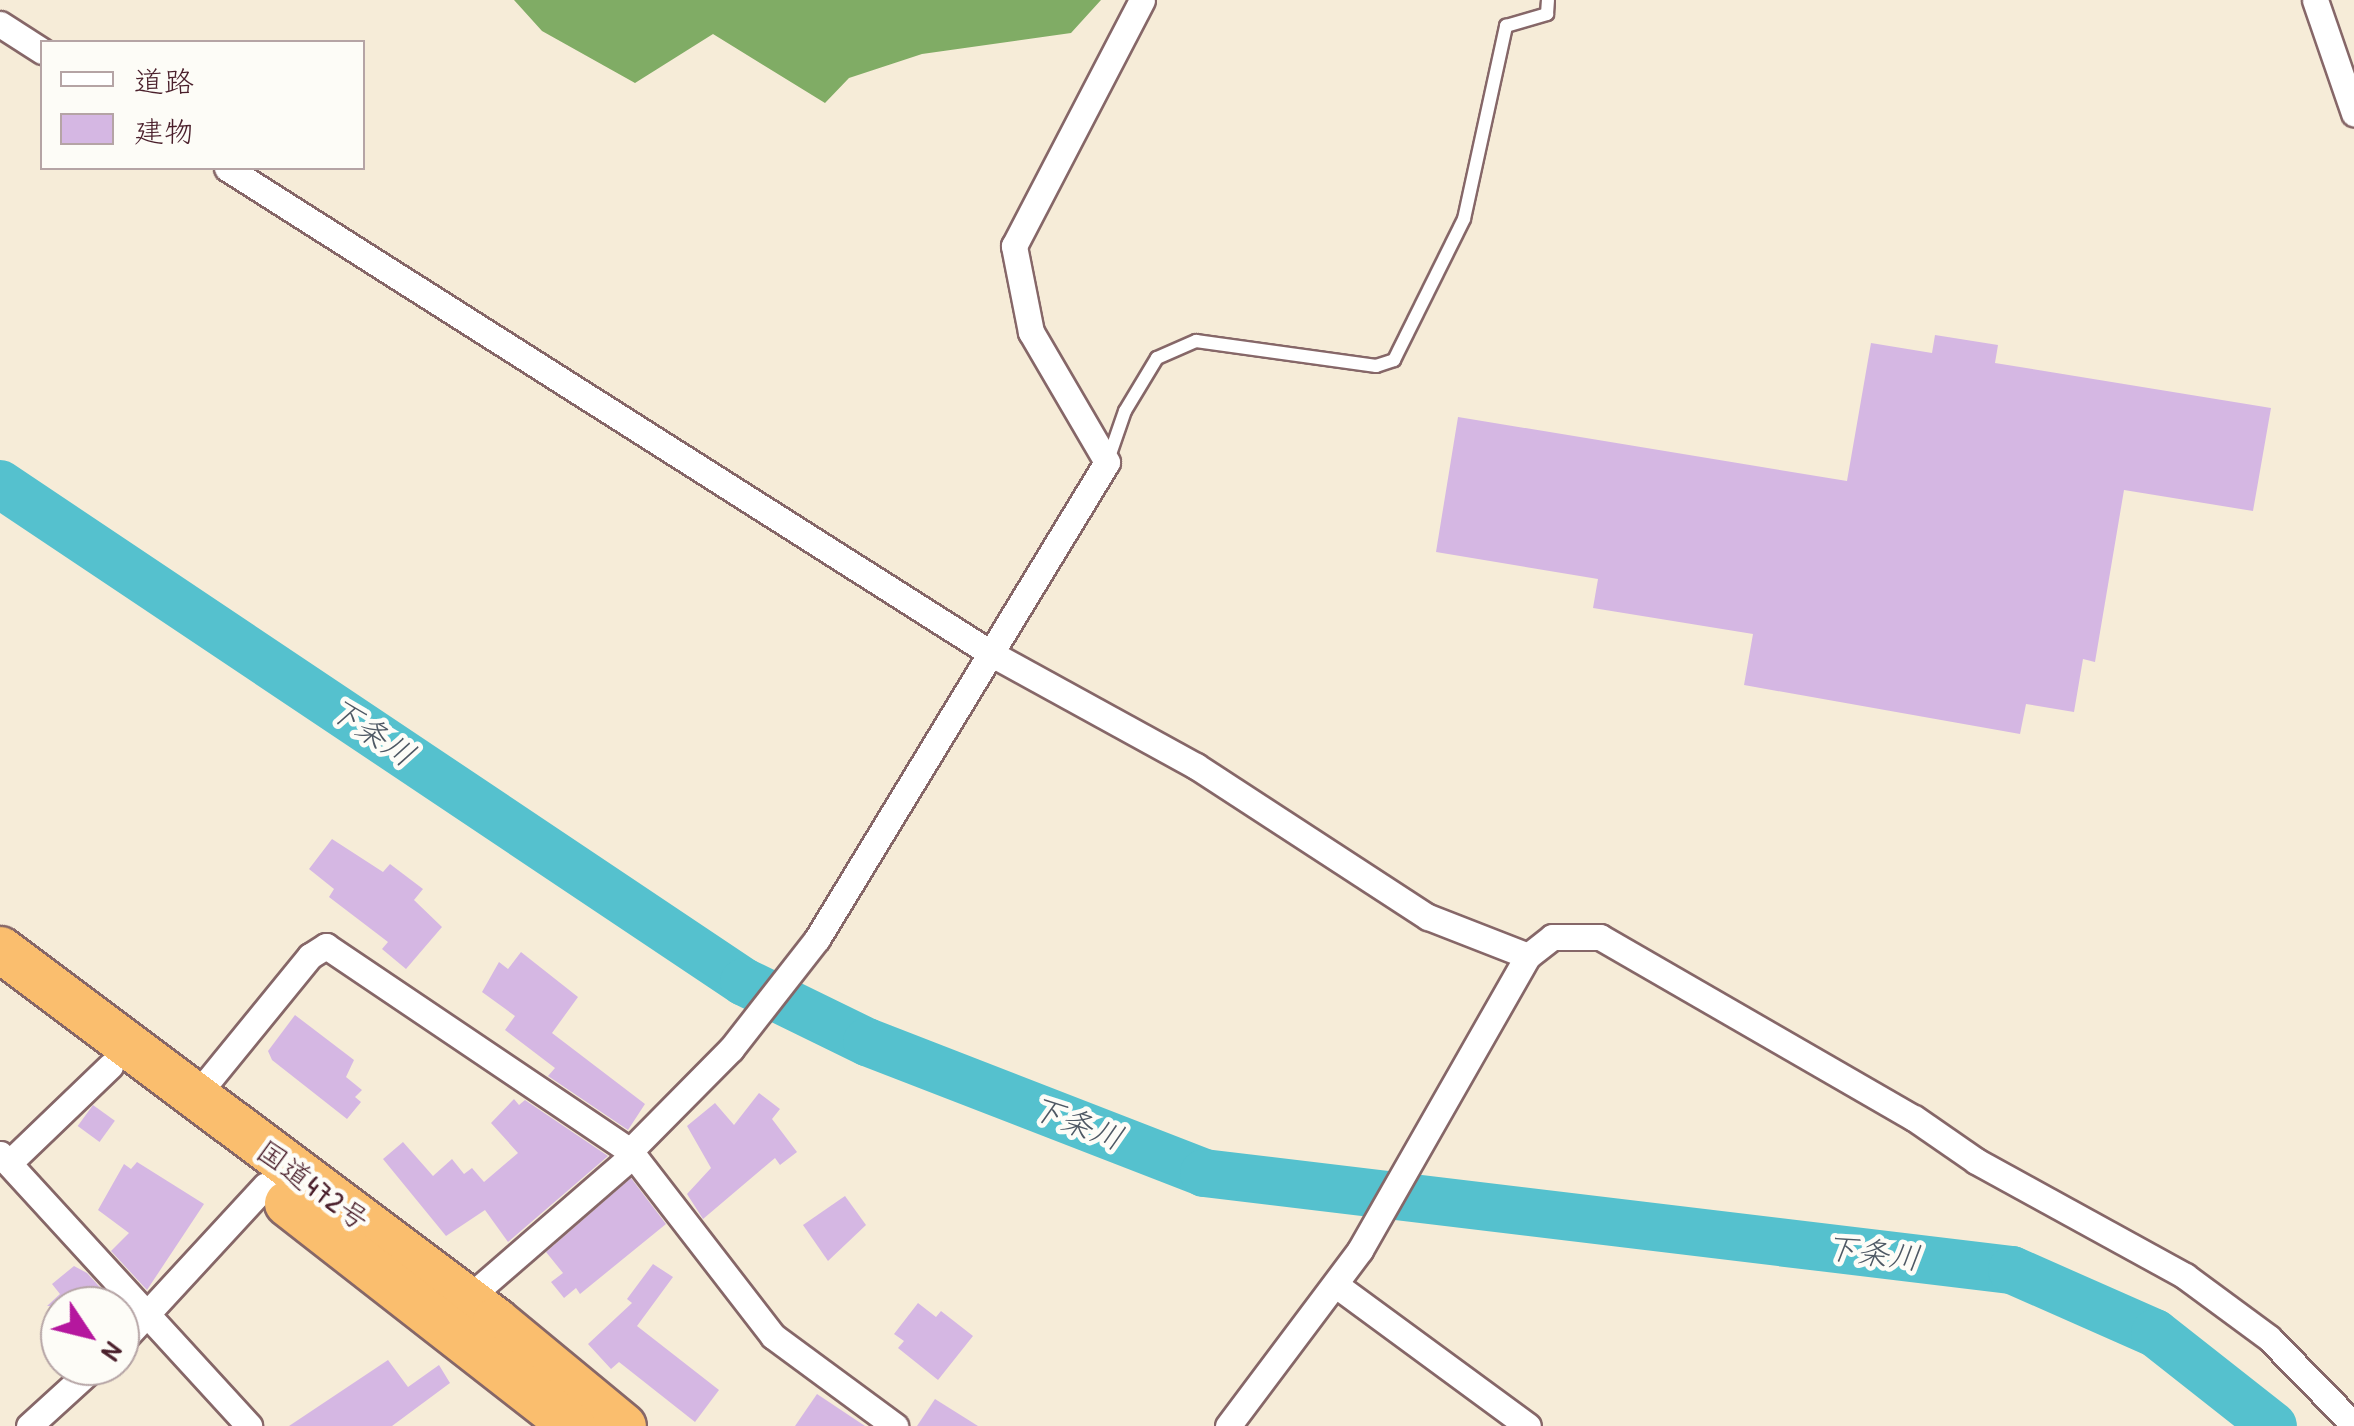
<!DOCTYPE html>
<meta charset="utf-8">
<style>
body{margin:0}
#map{position:relative;width:2354px;height:1426px;overflow:hidden;background:#f6ecd8;font-family:"Patrick Hand","Klee One",sans-serif}
div>[style]{position:absolute}
[style*='--x']{left:calc(var(--x)*1px);top:calc(var(--y)*1px);width:calc(var(--w)*1px);rotate:calc(var(--a)*1deg)}
.forest>*{inset:0;background:#80ac65}
.river>*{height:48px;margin:-24px;padding:0 24px;transform-origin:24px;border-radius:24px;background:#55c1ce}
.building>*{inset:0;background:#d5b7e3;transform-origin:0 0}
.roads{filter:drop-shadow(2px 0 #866768) drop-shadow(-2px 0 #866768) drop-shadow(0 2px #866768) drop-shadow(0 -2px #866768)}
.lane>*{height:12px;margin:-6px;padding:0 6px;transform-origin:6px;border-radius:6px;background:#fff}
.street>*{height:25px;margin:-12.5px;padding:0 12.5px;transform-origin:12.5px;border-radius:12.5px;background:#fff}
.highway>*{height:45px;margin:-22.5px;padding:0 22.5px;transform-origin:22.5px;border-radius:22.5px;background:#fabe6e}
span{translate:-50% -50%;white-space:nowrap;text-align:center;line-height:1.15;-webkit-text-stroke:9px #fdfcf7;paint-order:stroke}
.street-label{font-size:30px;color:#4a1f2b}
.water-label{font-size:32px;color:#4e5864;font-style:italic}
.legend{position:absolute;left:40px;top:40px;width:325px;height:130px;box-sizing:border-box;background:#fdfcf7;border:2px solid #b5a4a5;margin:0;padding:12px 18px;list-style:none;font-size:30px;color:#4a1f2b}
.legend li{display:flex;align-items:center;gap:20px;height:50px}
.legend b{width:50px;border:2px solid #b5a4a5}
.north{position:absolute;left:40px;top:1286px;width:100px;height:100px;box-sizing:border-box;background:#fdfcf7;border:2px solid #b5a4a5;border-radius:50%;rotate:125deg;font-size:28px;font-weight:700;line-height:40px;text-align:center;color:#4a1f2b}
.north::after{content:'';display:block;margin:auto;width:35px;height:45px;background:#b5179e;clip-path:polygon(50% 0,100% 100%,50% 72%,0 100%)}
</style>
<div id="map">
<div class="forest">
<i style="clip-path:polygon(514px 0,1101px 0,1071px 33px,922px 54px,849px 78px,825px 103px,713px 34px,635px 83px,542px 31px)"></i>
</div>
<div class="river">
<i style="--x:0;--y:484;--w:895;--a:33.8"></i>
<i style="--x:744;--y:982;--w:137;--a:26"></i>
<i style="--x:867;--y:1042;--w:362;--a:21.2"></i>
<i style="--x:1204;--y:1173;--w:814;--a:6.85"></i>
<i style="--x:2012;--y:1270;--w:156;--a:23.8"></i>
<i style="--x:2155;--y:1333;--w:150;--a:38.2"></i>
</div>
<div class="building">
<i style="clip-path:polygon(1935px 335px,1998px 345px,1995px 363px,2271px 408px,2253px 511px,2124px 490px,2095px 662px,2083px 659px,2074px 712px,2026px 704px,2020px 734px,1744px 685px,1753px 634px,1593px 608px,1598px 579px,1436px 552px,1458px 417px,1847px 481px,1871px 343px,1932px 353px)"></i>
<i style="clip-path:polygon(332px 839px,383px 872px,390px 864px,423px 889px,414px 900px,442px 927px,406px 969px,382px 949px,388px 942px,329px 897px,334px 889px,309px 869px)"></i>
<i style="clip-path:polygon(521px 952px,578px 997px,552px 1033px,645px 1104px,628px 1130px,548px 1076px,555px 1068px,505px 1030px,515px 1016px,482px 992px,499px 962px,508px 969px)"></i>
<i style="clip-path:polygon(295px 1015px,354px 1060px,346px 1077px,362px 1090px,355px 1097px,361px 1102px,347px 1119px,272px 1060px,268px 1051px)"></i>
<i style="clip-path:polygon(759px 1093px,780px 1109px,772px 1119px,797px 1152px,780px 1165px,775px 1158px,703px 1219px,687px 1194px,711px 1168px,687px 1126px,715px 1103px,734px 1125px)"></i>
<i style="clip-path:polygon(514px 1099px,519px 1105px,525px 1100px,608px 1156px,508px 1242px,485px 1210px,446px 1236px,383px 1159px,403px 1142px,433px 1176px,452px 1159px,464px 1174px,472px 1168px,484px 1182px,518px 1153px,491px 1123px)"></i>
<i style="left:93px;top:1105px;width:27px;height:26px;rotate:36deg"></i>
<i style="clip-path:polygon(137px 1162px,204px 1204px,147px 1290px,111px 1251px,129px 1233px,98px 1210px,124px 1164px,131px 1169px)"></i>
<i style="clip-path:polygon(631px 1178px,666px 1224px,580px 1294px,576px 1288px,564px 1298px,551px 1282px,563px 1273px,546px 1252px)"></i>
<i style="clip-path:polygon(845px 1196px,866px 1225px,828px 1261px,803px 1225px)"></i>
<i style="clip-path:polygon(653px 1264px,673px 1277px,637px 1326px,719px 1390px,695px 1422px,619px 1362px,611px 1369px,588px 1344px,632px 1303px,627px 1299px)"></i>
<i style="clip-path:polygon(74px 1266px,87px 1273px,117px 1306px,47px 1306px,60px 1294px,52px 1284px)"></i>
<i style="clip-path:polygon(918px 1303px,936px 1317px,941px 1311px,973px 1336px,938px 1380px,898px 1348px,904px 1341px,894px 1334px)"></i>
<i style="clip-path:polygon(388px 1360px,408px 1387px,439px 1365px,450px 1383px,392px 1426px,289px 1426px)"></i>
<i style="clip-path:polygon(817px 1394px,865px 1426px,795px 1426px)"></i>
<i style="clip-path:polygon(935px 1399px,978px 1426px,917px 1426px)"></i>
</div>
<div class="roads">
<div class="lane">
<i style="--x:1108;--y:460;--w:52;--a:-70.9"></i>
<i style="--x:1125;--y:411;--w:62;--a:-58.9"></i>
<i style="--x:1157;--y:358;--w:43;--a:-23.6"></i>
<i style="--x:1196;--y:341;--w:182;--a:7.9"></i>
<i style="--x:1376;--y:366;--w:19;--a:-18"></i>
<i style="--x:1394;--y:360;--w:157;--a:-63.6"></i>
<i style="--x:1464;--y:219;--w:198;--a:-77.7"></i>
<i style="--x:1506;--y:26;--w:43;--a:-16.3"></i>
<i style="--x:1547;--y:14;--w:14;--a:-86"></i>
</div>
<div class="street">
<i style="--x:2315;--y:0;--w:120;--a:71"></i>
<i style="--x:0;--y:24;--w:50;--a:32.7"></i>
<i style="--x:227;--y:168;--w:906;--a:32.43"></i>
<i style="--x:992;--y:654;--w:233;--a:28.8"></i>
<i style="--x:1196;--y:766;--w:277;--a:33.1"></i>
<i style="--x:1428;--y:917;--w:107;--a:21.3"></i>
<i style="--x:195;--y:1097;--w:182;--a:-50.8"></i>
<i style="--x:310;--y:956;--w:19;--a:-32"></i>
<i style="--x:326;--y:946;--w:367;--a:34"></i>
<i style="--x:630;--y:1151;--w:234;--a:52.3"></i>
<i style="--x:773;--y:1336;--w:152;--a:36.4"></i>
<i style="--x:630;--y:1151;--w:144;--a:-45.3"></i>
<i style="--x:731;--y:1049;--w:140;--a:-52"></i>
<i style="--x:817;--y:939;--w:558;--a:-58.7"></i>
<i style="--x:1107;--y:462;--w:151;--a:-120.3"></i>
<i style="--x:1031;--y:332;--w:88;--a:-101.2"></i>
<i style="--x:1014;--y:246;--w:277;--a:-62.5"></i>
<i style="--x:0;--y:1154;--w:369;--a:47.5"></i>
<i style="--x:9;--y:1163;--w:140;--a:-43.8"></i>
<i style="--x:1336;--y:1285;--w:238;--a:36.3"></i>
<i style="--x:467;--y:1299;--w:220;--a:-40.9"></i>
<i style="--x:120;--y:1343;--w:214;--a:-47.3"></i>
<i style="--x:29;--y:1426;--w:89;--a:-42.3"></i>
<i style="--x:1228;--y:1426;--w:220;--a:-53.1"></i>
<i style="--x:1360;--y:1250;--w:339;--a:-60.3"></i>
<i style="--x:1528;--y:956;--w:31;--a:-38"></i>
<i style="--x:1552;--y:937;--w:48;--a:0"></i>
<i style="--x:1600;--y:937;--w:362;--a:30"></i>
<i style="--x:1914;--y:1118;--w:75;--a:34.7"></i>
<i style="--x:1976;--y:1161;--w:239;--a:28.8"></i>
<i style="--x:2185;--y:1276;--w:104;--a:36.4"></i>
<i style="--x:2269;--y:1338;--w:122;--a:45.7"></i>
</div>
<div class="highway">
<i style="--x:0;--y:949;--w:619;--a:36.85"></i>
<i style="--x:495;--y:1320;--w:166;--a:39.6"></i>
<i style="--x:287;--y:1203;--w:362;--a:38"></i>
</div>
</div>
<div class="street-label">
<span style="left:313px;top:1185px;rotate:36deg">国道472号</span>
</div>
<div class="water-label">
<span style="left:372px;top:732px;rotate:34deg">下条川</span>
<span style="left:1077px;top:1123px;rotate:21deg">下条川</span>
<span style="left:1873px;top:1253px;rotate:7deg">下条川</span>
</div>
<ul class="legend">
<li><b style="height:12px;background:#fff"></b>道路</li>
<li><b style="height:28px;background:#d5b7e3"></b>建物</li>
</ul>
<div class="north">N</div>
</div>
